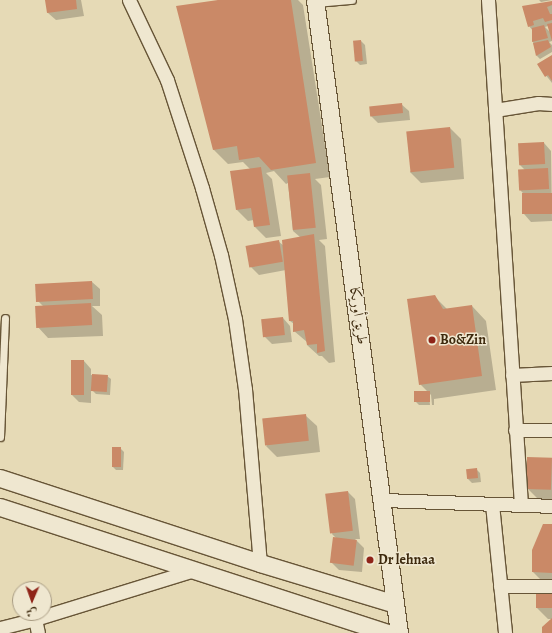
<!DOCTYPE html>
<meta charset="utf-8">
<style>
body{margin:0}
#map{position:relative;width:552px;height:633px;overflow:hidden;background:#e6dab6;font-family:Alegreya,Amiri,serif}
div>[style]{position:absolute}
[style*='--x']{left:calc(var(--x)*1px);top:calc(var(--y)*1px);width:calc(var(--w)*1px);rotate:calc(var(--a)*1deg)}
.shadow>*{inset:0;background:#0003}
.building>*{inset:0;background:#ca8967;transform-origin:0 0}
.roads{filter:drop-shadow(1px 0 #675537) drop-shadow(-1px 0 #675537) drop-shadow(0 1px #675537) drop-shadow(0 -1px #675537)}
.service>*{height:7px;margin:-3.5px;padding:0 3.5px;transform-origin:3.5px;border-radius:3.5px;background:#efe7d0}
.minor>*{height:13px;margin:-6.5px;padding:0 6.5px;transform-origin:6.5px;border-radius:6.5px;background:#efe7d0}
.tertiary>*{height:17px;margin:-8.5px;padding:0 8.5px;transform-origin:8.5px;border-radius:8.5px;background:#efe7d0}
.dots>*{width:11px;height:11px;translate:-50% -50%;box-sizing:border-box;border:2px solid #efe7d0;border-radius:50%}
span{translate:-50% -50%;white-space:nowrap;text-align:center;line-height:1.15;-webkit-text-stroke:3px #efe7d0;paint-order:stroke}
.street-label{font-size:14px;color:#3d290d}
.poi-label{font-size:14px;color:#3d290d;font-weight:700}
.left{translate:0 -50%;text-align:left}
.north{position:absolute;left:12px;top:581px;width:40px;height:40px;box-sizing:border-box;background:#efe7d0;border:1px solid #a89b82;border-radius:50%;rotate:182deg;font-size:11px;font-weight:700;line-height:16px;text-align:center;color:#3d290d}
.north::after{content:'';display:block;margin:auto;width:14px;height:18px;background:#8f2418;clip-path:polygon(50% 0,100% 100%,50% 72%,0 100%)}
</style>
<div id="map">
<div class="shadow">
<i style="clip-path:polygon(46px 0,81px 0,84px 16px,56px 20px,48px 13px)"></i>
<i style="clip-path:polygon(217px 0,298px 0,303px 5px,330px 177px,315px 179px,321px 185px,327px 239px,319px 240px,325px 246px,335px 362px,329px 363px,322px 356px,319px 356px,307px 345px,307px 342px,294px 331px,294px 324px,290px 321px,286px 270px,259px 275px,251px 267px,278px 241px,284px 246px,300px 237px,293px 231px,288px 183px,286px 184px,274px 171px,266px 173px,272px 179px,281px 236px,266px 238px,255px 227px,254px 220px,248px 221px,237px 210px,250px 169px,243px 162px,228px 164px,214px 150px,177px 7px,218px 1px)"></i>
<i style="clip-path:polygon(539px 0,552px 0,541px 2px)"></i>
<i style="clip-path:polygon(evenodd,552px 2px,552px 41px,549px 42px,552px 45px,552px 52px,540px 59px,537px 56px,533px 42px,533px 31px,529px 26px,523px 7px,552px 2px,548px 26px,550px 32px,545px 27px,548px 26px)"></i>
<i style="clip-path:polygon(361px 41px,365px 45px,367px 64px,360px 65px,356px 61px)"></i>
<i style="clip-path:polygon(552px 56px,552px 83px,538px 65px)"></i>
<i style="clip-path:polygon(401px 104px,409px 111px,410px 120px,378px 123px,371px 116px)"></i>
<i style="clip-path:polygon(450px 128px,461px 139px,464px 179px,421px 183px,410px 172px)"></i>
<i style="clip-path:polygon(544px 143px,551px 151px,552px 221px,531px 222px,524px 214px,525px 195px,520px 190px,525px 170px,520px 165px)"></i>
<i style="clip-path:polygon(92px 282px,100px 289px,100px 306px,92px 306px,102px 315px,103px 336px,48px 338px,37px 326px,43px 306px,37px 300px)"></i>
<i style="clip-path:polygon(434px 296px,448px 310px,472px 306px,486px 321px,496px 390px,434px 399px,434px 405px,432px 405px,431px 395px,429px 393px,430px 405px,419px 405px,415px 401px,428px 392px,420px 384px)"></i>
<i style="clip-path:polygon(283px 318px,290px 326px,292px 342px,272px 344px,264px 336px)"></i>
<i style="clip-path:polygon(84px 361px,91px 369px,91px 375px,107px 376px,111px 379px,110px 395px,96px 394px,91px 389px,91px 403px,79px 402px,72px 395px)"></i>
<i style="clip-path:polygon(305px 415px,317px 426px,320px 452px,277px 457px,266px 446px)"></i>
<i style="clip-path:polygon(120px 448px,124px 452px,123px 470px,116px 470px,112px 466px)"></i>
<i style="clip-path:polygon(552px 459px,552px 503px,542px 503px,527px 488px)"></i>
<i style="clip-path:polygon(476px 469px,480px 473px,481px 482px,472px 483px,468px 479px)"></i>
<i style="clip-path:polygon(348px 492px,355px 499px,360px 539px,355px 539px,364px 548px,362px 572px,339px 570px,331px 562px,336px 538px,332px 534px)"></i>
<i style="clip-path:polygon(552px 525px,552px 586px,547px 586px,533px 572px)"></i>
<i style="clip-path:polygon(552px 589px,552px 633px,543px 633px,552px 619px,548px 619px,537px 608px)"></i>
</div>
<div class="building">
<i style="clip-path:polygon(45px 0,76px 0,77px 9px,47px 13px)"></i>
<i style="clip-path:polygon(218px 0,291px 0,316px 163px,271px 170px,259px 157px,239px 160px,237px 146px,213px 150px,176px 6px)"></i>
<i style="clip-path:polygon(552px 1px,552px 5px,547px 7px,550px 14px,552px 14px,552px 20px,545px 22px,543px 18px,533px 21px,534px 25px,528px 27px,522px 6px)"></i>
<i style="clip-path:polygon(552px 23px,552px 41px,547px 24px)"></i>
<i style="clip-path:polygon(544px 25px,548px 38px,532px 42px,532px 28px)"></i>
<i style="left:361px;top:40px;width:21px;height:8px;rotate:85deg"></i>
<i style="clip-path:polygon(548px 40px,551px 47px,536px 56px,533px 43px)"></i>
<i style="clip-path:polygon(552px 55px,552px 81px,548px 75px,545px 77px,537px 64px)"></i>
<i style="left:402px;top:103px;width:10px;height:33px;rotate:84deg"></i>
<i style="left:450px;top:127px;width:41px;height:44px;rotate:84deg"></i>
<i style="left:544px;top:142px;width:22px;height:26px;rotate:87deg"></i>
<i style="clip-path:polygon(261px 167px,270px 225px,254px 227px,251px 208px,236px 210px,230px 171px)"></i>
<i style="left:548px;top:168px;width:21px;height:30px;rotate:87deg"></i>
<i style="left:310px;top:173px;width:55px;height:23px;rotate:84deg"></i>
<i style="left:552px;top:193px;width:21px;height:30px;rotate:90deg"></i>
<i style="clip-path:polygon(314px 234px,325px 351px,317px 353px,317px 344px,307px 345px,304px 330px,293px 332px,293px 321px,289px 321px,282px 240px)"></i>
<i style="left:279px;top:240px;width:22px;height:34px;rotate:80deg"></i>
<i style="left:92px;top:281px;width:18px;height:57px;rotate:87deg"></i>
<i style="clip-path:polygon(435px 295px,443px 309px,472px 305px,482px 376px,419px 385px,407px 299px)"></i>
<i style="left:91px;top:303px;width:22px;height:56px;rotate:87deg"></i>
<i style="left:283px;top:317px;width:18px;height:22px;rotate:84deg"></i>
<i style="left:71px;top:360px;width:13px;height:35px"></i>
<i style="left:92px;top:374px;width:16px;height:17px;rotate:4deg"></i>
<i style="left:414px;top:391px;width:16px;height:11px"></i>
<i style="left:306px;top:414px;width:27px;height:44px;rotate:84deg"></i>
<i style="left:112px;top:447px;width:9px;height:20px"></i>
<i style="left:527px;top:457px;width:25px;height:32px;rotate:2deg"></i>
<i style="left:477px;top:468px;width:10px;height:11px;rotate:84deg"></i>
<i style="left:348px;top:491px;width:40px;height:23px;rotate:83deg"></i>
<i style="clip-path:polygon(543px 524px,552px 524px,552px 573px,532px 572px,532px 550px)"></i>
<i style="left:333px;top:537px;width:24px;height:26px;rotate:7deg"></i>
<i style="left:536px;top:588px;width:16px;height:20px"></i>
<i style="clip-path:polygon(552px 618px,552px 633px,542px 633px,542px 627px)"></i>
</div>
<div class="roads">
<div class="service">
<i style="--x:316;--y:3;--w:36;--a:-5"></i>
<i style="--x:0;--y:437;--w:119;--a:-87.6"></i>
</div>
<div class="minor">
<i style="--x:129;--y:0;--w:89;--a:64.6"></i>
<i style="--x:167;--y:80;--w:114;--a:72"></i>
<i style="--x:202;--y:188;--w:70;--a:74.2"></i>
<i style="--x:221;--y:255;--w:66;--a:77.7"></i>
<i style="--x:235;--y:319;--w:71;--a:81.9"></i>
<i style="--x:245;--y:389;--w:175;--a:85.1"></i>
<i style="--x:488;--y:0;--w:506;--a:86.26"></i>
<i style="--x:495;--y:110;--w:44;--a:-9.2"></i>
<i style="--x:538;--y:103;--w:14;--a:4"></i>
<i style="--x:512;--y:375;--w:40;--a:-2.9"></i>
<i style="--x:515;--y:430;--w:37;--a:0"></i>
<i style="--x:383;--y:500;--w:169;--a:2"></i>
<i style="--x:492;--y:504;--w:130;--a:84.2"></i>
<i style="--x:500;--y:586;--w:52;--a:0"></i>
<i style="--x:35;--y:619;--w:14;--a:78"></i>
<i style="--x:0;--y:628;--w:36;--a:-14"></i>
<i style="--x:35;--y:619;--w:163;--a:-17.1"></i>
</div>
<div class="tertiary">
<i style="--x:315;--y:0;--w:639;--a:82.44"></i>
<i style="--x:0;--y:478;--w:274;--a:18.1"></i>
<i style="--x:260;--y:563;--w:141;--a:16.9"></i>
<i style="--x:0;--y:507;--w:407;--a:18"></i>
</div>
</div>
<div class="dots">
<i style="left:432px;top:340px;background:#8f2418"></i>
<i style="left:370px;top:560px;background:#8f2418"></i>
</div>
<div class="street-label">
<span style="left:358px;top:316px;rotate:82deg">طريق أوريكا</span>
</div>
<div class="poi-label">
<span class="left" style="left:440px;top:340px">Bo&amp;Zin</span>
<span class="left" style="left:378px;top:560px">Dr lehnaa</span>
</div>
<div class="north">ش</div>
</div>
